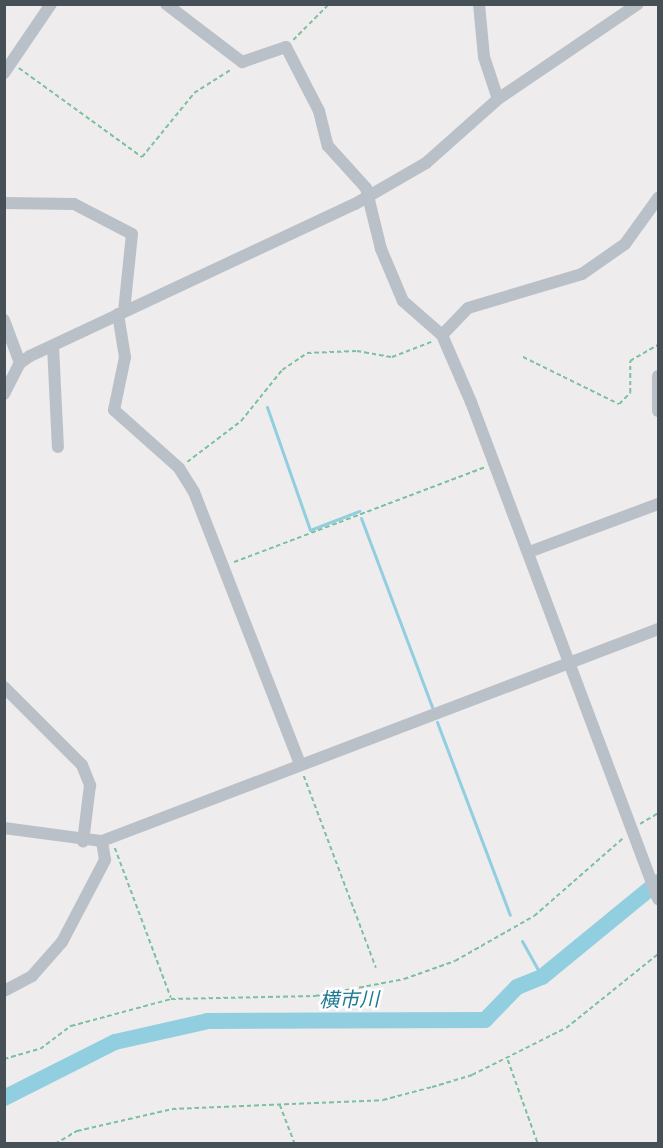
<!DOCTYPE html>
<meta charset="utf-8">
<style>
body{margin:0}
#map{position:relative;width:663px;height:1148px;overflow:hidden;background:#eeecec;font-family:"Golos Text","Noto Sans JP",sans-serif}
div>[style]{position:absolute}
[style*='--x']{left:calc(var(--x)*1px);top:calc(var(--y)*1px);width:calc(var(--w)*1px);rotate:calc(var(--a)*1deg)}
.stream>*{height:3px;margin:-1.5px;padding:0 1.5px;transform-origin:1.5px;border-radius:1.5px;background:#91cedf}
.river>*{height:16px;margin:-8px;padding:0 8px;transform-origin:8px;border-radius:8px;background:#91cedf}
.path>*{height:1.5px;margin-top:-0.75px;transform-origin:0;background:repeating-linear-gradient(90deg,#7bc19f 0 4.5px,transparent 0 7.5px)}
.minor>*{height:12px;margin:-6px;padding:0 6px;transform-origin:6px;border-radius:6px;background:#b9c0c7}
span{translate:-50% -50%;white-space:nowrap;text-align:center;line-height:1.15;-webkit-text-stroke:5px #fff;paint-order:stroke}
.water-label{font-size:20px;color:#1d7993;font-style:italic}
.frame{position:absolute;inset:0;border:6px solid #474f57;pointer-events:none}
</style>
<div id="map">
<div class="stream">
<i style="--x:267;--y:407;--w:130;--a:70.7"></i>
<i style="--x:310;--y:530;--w:53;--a:-21.2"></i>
<i style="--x:361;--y:518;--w:202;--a:69.4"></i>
<i style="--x:437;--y:722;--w:206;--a:69.3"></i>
<i style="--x:522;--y:941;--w:41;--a:60.9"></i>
</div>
<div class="river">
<i style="--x:4;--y:1098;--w:124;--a:-26.8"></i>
<i style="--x:115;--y:1042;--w:95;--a:-12.7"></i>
<i style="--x:208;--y:1021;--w:277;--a:-0.2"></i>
<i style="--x:485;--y:1020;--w:46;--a:-45.9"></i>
<i style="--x:517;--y:987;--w:27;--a:-22"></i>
<i style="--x:542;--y:977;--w:150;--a:-39.3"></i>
</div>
<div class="path">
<i style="--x:293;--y:40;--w:51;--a:-45"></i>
<i style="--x:19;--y:68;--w:152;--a:35.9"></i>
<i style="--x:142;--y:157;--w:82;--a:-50.9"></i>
<i style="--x:194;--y:93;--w:45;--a:-32.3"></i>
<i style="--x:523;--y:357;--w:107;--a:26.1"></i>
<i style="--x:619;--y:404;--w:16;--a:-45"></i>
<i style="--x:630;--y:393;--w:32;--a:-90"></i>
<i style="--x:630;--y:361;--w:32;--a:-30"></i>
<i style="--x:187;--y:462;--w:68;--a:-37.2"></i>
<i style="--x:241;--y:421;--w:65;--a:-51.2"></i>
<i style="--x:282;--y:370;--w:30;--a:-34"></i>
<i style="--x:307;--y:353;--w:50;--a:-2.3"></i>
<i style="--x:357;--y:351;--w:36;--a:10"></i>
<i style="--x:392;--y:357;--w:42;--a:-21"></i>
<i style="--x:234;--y:562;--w:268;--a:-20.7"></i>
<i style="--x:304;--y:776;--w:205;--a:69.4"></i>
<i style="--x:640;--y:824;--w:21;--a:-31"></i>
<i style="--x:115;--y:848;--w:160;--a:69.5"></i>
<i style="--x:4;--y:1059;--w:37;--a:-16"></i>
<i style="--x:40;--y:1049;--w:39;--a:-37"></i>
<i style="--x:71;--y:1026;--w:104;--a:-15.1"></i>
<i style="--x:171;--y:999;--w:144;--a:-1.2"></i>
<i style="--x:315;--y:996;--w:91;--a:-10.8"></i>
<i style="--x:404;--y:979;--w:54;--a:-19.4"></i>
<i style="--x:455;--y:961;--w:91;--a:-29.7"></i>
<i style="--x:534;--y:916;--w:118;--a:-41.2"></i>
<i style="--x:508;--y:1060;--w:89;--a:70.3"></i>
<i style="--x:280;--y:1105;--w:42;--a:69"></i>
<i style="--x:55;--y:1144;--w:26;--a:-31"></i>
<i style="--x:77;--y:1131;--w:98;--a:-13"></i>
<i style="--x:172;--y:1109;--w:211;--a:-2.4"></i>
<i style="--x:383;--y:1100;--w:51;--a:-14.9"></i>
<i style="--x:432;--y:1087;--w:42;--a:-16.7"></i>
<i style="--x:472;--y:1075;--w:105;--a:-26.6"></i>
<i style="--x:566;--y:1028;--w:118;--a:-38.8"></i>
</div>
<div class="minor">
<i style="--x:166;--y:4;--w:96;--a:37.3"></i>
<i style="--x:242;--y:62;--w:46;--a:-18.8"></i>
<i style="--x:286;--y:47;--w:72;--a:62.7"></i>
<i style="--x:319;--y:111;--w:36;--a:76"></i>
<i style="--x:328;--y:146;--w:57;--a:47.9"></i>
<i style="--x:366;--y:188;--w:63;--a:76.2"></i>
<i style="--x:381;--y:249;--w:56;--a:67.1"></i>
<i style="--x:403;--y:301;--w:52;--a:41.1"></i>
<i style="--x:442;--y:335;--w:73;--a:66.6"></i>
<i style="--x:471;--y:402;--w:531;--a:69.38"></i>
<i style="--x:479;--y:4;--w:53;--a:84.6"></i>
<i style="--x:484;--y:57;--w:44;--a:71.6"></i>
<i style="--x:4;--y:73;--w:83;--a:-55.7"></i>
<i style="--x:4;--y:203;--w:70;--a:0.8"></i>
<i style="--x:74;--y:204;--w:65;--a:27.3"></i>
<i style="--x:132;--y:234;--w:77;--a:95.9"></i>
<i style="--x:118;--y:314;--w:44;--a:80.8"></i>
<i style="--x:125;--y:357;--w:54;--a:101.7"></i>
<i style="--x:114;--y:410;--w:87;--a:41.7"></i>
<i style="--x:179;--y:468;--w:28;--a:58"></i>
<i style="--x:194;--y:492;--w:292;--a:68.7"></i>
<i style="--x:4;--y:320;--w:46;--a:69.6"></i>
<i style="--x:442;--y:335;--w:37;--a:-46"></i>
<i style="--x:468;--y:308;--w:119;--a:-16.6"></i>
<i style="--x:582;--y:274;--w:52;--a:-34.9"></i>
<i style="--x:625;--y:244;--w:57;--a:-54.3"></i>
<i style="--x:53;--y:346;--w:101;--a:87.2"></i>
<i style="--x:658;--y:376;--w:35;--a:90"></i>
<i style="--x:4;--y:394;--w:35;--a:-63"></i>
<i style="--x:20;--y:363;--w:12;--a:-35"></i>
<i style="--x:30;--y:356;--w:359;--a:-25.1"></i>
<i style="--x:355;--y:204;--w:82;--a:-30"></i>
<i style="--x:426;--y:163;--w:96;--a:-41.6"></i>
<i style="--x:498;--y:99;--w:169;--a:-34.2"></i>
<i style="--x:529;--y:552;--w:138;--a:-20.4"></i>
<i style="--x:4;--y:687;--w:110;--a:45"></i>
<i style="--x:82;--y:765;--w:22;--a:68"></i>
<i style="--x:90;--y:785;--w:57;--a:97"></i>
<i style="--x:4;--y:828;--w:99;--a:7.6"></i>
<i style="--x:102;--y:841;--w:595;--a:-20.87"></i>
<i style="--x:4;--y:991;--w:32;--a:-28"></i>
<i style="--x:32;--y:976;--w:45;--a:-48.6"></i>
<i style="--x:62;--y:942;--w:93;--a:-62.3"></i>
<i style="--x:105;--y:860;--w:19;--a:-99"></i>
</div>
<div class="water-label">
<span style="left:349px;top:999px;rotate:-1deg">横市川</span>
</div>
<div class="frame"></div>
</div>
